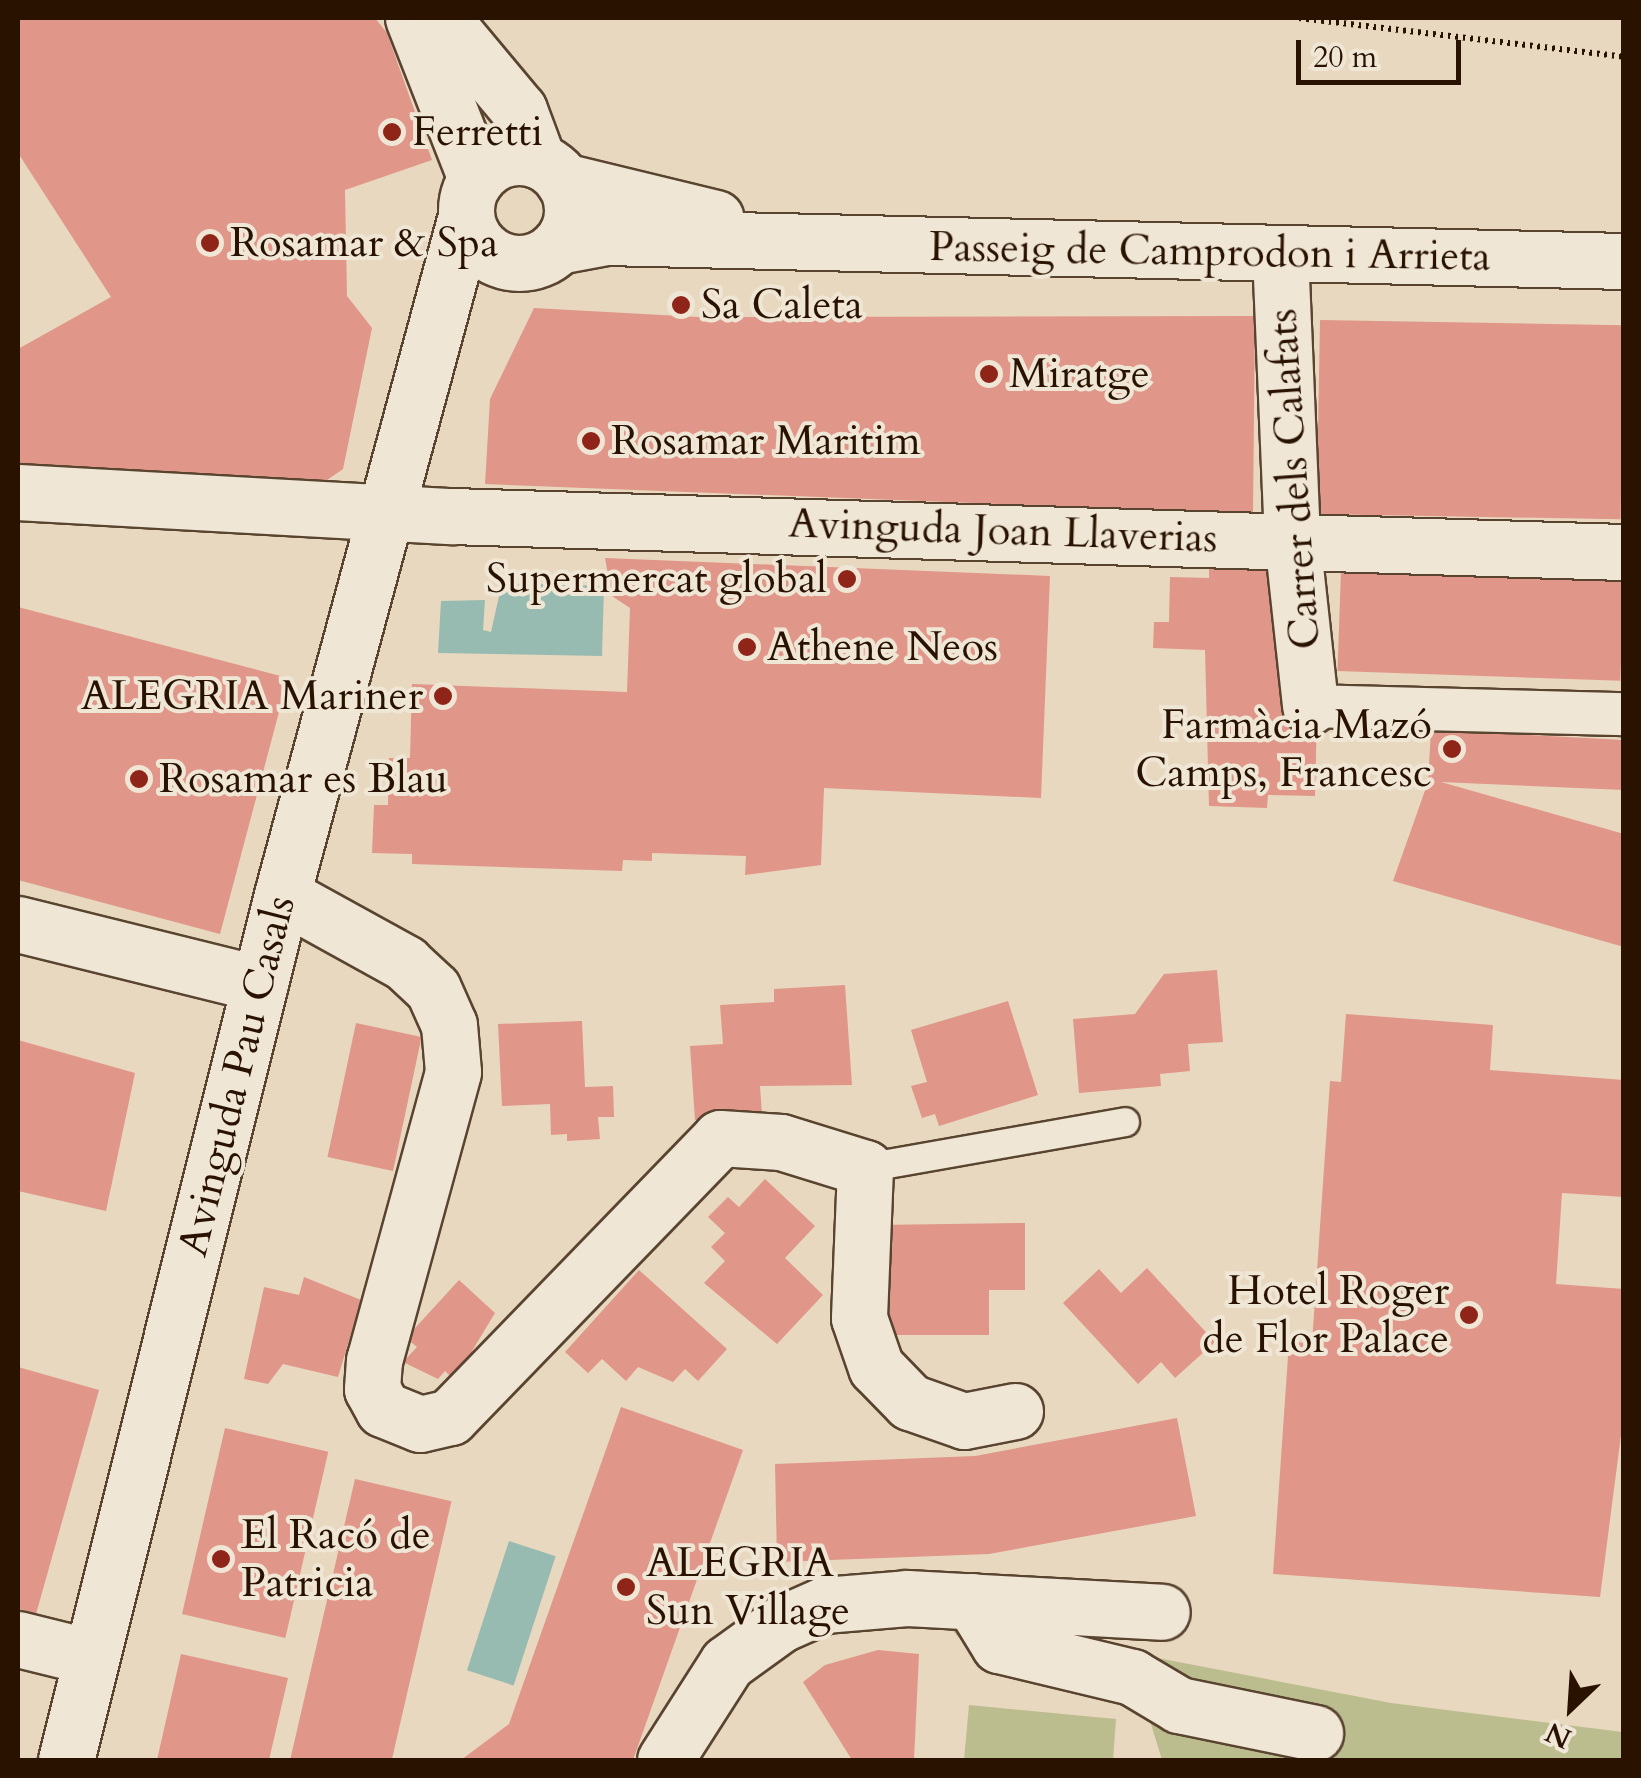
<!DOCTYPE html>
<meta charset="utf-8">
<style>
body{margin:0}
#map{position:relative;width:1641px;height:1778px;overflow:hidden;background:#e8d8bf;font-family:Cardo,serif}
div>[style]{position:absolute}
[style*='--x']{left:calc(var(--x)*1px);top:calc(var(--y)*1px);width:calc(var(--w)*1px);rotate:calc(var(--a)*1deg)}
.green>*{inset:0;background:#bcbd8e}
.water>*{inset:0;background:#97bab1;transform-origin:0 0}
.building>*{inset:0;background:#e09688;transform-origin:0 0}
.path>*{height:6px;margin-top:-3px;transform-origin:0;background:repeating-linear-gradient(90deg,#291200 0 2.5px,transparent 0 7.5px)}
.roads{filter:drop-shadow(2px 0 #594430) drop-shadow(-2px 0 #594430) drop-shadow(0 2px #594430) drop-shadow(0 -2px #594430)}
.service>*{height:28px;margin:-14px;padding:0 14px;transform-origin:14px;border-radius:14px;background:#f0e6d5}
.pedestrian>*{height:42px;margin:-21px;padding:0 21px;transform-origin:21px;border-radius:21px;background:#f0e6d5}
.minor>*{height:55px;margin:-27.5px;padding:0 27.5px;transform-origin:27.5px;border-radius:27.5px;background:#f0e6d5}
.tertiary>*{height:55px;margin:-27.5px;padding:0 27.5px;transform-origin:27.5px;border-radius:27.5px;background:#f0e6d5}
.tertiary>.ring{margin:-27.5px;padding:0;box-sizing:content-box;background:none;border:55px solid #f0e6d5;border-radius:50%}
.dots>*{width:28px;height:28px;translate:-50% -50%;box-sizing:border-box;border:5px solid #f0e6d5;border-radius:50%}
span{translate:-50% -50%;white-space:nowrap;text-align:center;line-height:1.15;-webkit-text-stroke:8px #f0e6d5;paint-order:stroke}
.poi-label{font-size:42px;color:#291200}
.left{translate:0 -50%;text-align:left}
.right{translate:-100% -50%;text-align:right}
.street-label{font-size:42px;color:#291200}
.frame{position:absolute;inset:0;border:20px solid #291200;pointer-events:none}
.north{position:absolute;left:1521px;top:1658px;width:100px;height:100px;-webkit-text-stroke:8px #f0e6d5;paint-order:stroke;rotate:205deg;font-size:28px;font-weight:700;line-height:40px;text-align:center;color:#291200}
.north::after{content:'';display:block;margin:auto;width:35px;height:45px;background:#291200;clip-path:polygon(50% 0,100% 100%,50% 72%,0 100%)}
.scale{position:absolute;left:1296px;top:40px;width:165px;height:45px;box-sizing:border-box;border:5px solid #291200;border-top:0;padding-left:12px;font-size:30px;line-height:35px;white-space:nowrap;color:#291200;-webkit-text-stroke:8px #f0e6d5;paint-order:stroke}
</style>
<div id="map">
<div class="green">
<i style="clip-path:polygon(991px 1626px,1391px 1703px,1623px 1732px,1623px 1760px,1162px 1760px,1146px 1708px,976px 1656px,951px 1629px)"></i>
<i style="clip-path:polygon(969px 1705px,1116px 1719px,1113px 1760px,964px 1760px)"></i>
</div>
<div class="water">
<i style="clip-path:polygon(502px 583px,604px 586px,602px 656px,438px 653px,441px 601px,485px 600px,483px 630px,491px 632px)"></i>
<i style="left:509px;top:1541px;width:49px;height:136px;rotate:18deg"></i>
</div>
<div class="building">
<i style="clip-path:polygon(18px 18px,375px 18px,387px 33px,432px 160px,345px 190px,347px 296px,372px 328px,343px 469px,320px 485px,18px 468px,18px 349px,111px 297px,18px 153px)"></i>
<i style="clip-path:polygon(534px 308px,698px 317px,1255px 316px,1253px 514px,485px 484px,490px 399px)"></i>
<i style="left:1320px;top:320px;width:304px;height:194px;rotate:1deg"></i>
<i style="clip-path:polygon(605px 558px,1050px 576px,1041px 798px,824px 788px,821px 865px,745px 875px,746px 856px,652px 853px,652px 861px,623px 860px,622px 871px,412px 864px,412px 854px,372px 853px,374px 805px,388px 805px,389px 758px,410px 758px,412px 684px,627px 692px,630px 608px,612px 596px)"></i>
<i style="clip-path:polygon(1209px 563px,1287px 565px,1283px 712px,1317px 714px,1315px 796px,1268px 795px,1267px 808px,1209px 806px,1205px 650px,1153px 648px,1154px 622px,1169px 622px,1170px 577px,1209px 578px)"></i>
<i style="left:1341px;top:571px;width:283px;height:100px;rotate:2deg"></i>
<i style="clip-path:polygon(18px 607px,288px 678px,220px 934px,18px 880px)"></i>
<i style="clip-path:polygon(1431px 730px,1624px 740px,1624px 790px,1441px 782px,1624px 834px,1624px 947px,1393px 881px,1428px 782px)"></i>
<i style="clip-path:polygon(1217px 970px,1223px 1042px,1188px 1044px,1190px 1071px,1160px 1074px,1161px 1086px,1079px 1093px,1073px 1019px,1135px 1014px,1164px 974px)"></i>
<i style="clip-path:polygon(845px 985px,852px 1085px,760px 1086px,762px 1115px,695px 1120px,690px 1046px,723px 1044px,720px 1005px,774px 1002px,774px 989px)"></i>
<i style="clip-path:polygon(1008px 1001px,1038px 1095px,939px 1126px,935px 1114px,922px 1118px,911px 1086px,927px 1082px,911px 1030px)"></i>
<i style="clip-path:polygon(1346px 1014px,1493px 1025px,1490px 1070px,1624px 1080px,1624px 1197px,1562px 1193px,1556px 1284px,1624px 1289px,1624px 1412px,1600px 1597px,1273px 1574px,1289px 1342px,1312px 1343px,1330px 1081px,1341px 1082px)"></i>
<i style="clip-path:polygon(582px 1021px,585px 1087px,613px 1086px,614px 1117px,598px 1117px,600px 1139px,567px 1141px,567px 1134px,551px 1135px,550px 1104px,502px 1106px,498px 1024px)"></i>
<i style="left:356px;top:1023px;width:67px;height:137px;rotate:12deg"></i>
<i style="clip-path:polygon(18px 1040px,135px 1073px,106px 1211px,18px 1191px)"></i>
<i style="clip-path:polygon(765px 1179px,815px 1226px,785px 1258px,823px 1295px,777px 1344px,704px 1283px,725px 1261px,711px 1247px,725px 1233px,708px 1217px,728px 1197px,739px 1207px)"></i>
<i style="clip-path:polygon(1025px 1223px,1025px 1290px,989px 1290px,989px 1335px,878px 1335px,877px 1225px)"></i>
<i style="clip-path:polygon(1147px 1268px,1215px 1342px,1175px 1378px,1161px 1362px,1138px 1384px,1063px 1303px,1099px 1269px,1121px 1293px)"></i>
<i style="clip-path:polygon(639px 1270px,727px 1349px,698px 1381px,685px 1369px,673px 1382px,638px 1367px,626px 1381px,602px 1359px,588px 1373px,565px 1352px)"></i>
<i style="clip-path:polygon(304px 1277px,361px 1300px,338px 1377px,283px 1364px,268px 1384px,244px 1379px,264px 1287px,299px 1295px)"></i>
<i style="clip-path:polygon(459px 1280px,495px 1313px,472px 1351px,481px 1358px,458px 1384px,445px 1371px,438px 1379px,403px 1362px,417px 1347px,406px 1338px)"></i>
<i style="clip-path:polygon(18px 1367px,99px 1390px,36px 1614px,18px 1608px)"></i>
<i style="clip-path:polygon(621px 1407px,743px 1450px,633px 1760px,461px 1760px,509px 1724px)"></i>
<i style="clip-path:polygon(1177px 1418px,1196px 1516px,989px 1554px,777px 1562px,775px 1464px,975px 1456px)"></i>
<i style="left:225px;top:1428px;width:106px;height:191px;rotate:13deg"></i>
<i style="left:355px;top:1479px;width:99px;height:289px;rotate:13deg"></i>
<i style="clip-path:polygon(878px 1650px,919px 1654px,914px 1760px,852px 1760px,803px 1682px,825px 1665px)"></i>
<i style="clip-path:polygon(181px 1654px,288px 1678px,269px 1760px,157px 1760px)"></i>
</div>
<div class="path">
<i style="--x:1299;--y:18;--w:327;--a:6.8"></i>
</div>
<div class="roads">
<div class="service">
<i style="--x:865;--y:1168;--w:264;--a:-10"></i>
</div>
<div class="pedestrian">
<i style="--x:1310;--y:706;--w:314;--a:1.5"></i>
</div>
<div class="minor">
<i style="--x:413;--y:18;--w:173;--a:68.6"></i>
<i style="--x:442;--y:18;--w:120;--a:50.1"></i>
<i style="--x:519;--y:110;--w:54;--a:69.6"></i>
<i style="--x:1280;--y:253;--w:286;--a:87.6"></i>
<i style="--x:1292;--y:539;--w:168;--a:83.8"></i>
<i style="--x:18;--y:492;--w:434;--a:3.2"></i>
<i style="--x:451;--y:516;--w:1174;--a:1.76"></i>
<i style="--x:282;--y:895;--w:141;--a:28.9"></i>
<i style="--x:405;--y:963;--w:38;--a:43"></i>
<i style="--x:433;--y:989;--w:39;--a:66"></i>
<i style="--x:449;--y:1025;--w:47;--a:85.1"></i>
<i style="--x:453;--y:1072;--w:299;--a:105.3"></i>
<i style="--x:374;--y:1360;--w:29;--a:94"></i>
<i style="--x:372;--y:1389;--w:23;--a:61"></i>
<i style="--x:383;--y:1409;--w:40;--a:22"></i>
<i style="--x:420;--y:1424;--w:31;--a:-13"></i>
<i style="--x:450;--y:1417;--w:388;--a:-45.9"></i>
<i style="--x:720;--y:1138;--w:61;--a:3.8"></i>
<i style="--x:781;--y:1142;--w:88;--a:17.2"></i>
<i style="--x:865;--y:1168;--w:150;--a:92.3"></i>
<i style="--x:859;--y:1318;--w:52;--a:70.9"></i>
<i style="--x:876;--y:1367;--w:49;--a:45.8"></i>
<i style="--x:910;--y:1402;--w:57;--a:19.4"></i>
<i style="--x:964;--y:1421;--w:52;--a:-11.1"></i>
<i style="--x:18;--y:924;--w:249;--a:13.9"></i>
<i style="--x:972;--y:1601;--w:52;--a:58.5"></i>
<i style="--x:999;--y:1645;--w:137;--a:13.5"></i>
<i style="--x:1132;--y:1677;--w:55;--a:30.8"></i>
<i style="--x:1179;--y:1705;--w:139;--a:11.6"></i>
<i style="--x:18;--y:1639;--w:75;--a:13.9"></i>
<i style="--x:665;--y:1760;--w:115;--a:-57.4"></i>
<i style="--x:727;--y:1663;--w:67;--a:-35.8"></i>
<i style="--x:781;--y:1624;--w:47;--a:-23.8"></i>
<i style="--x:824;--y:1605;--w:83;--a:-4.8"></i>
<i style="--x:907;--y:1598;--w:255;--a:3.1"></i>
</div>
<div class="tertiary">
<i class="ring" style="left:466px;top:157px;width:51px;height:51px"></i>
<i style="--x:563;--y:181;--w:157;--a:13.6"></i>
<i style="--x:558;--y:246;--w:49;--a:-10.6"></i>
<i style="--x:606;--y:237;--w:1018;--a:1.35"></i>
<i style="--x:66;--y:1760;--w:892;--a:-75.98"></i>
<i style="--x:282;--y:895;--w:703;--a:-74.84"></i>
</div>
</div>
<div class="dots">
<i style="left:392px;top:132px;background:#8f2418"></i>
<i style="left:210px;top:243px;background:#8f2418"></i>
<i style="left:681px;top:305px;background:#8f2418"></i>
<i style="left:989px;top:374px;background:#8f2418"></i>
<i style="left:591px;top:441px;background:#8f2418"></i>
<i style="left:847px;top:579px;background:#8f2418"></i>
<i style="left:747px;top:647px;background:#8f2418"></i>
<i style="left:443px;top:696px;background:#8f2418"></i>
<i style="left:1452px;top:749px;background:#8f2418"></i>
<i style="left:139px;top:779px;background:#8f2418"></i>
<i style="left:1469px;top:1315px;background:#8f2418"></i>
<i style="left:221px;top:1559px;background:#8f2418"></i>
<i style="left:626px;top:1587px;background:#8f2418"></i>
</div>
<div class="poi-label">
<span class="left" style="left:412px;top:132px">Ferretti</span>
<span class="left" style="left:230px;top:243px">Rosamar &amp; Spa</span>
<span class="left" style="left:701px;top:305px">Sa Caleta</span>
<span class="left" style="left:1009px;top:374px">Miratge</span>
<span class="left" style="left:611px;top:441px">Rosamar Maritim</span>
<span class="right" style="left:827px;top:579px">Supermercat global</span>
<span class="left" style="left:767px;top:647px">Athene Neos</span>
<span class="right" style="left:423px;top:696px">ALEGRIA Mariner</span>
<span class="right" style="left:1432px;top:749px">Farmàcia Mazó<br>Camps, Francesc</span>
<span class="left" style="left:159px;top:779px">Rosamar es Blau</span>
<span class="right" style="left:1449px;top:1315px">Hotel Roger<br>de Flor Palace</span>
<span class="left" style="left:241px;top:1559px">El Racó de<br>Patricia</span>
<span class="left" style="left:646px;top:1587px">ALEGRIA<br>Sun Village</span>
</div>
<div class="street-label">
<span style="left:1210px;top:252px;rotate:1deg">Passeig de Camprodon i Arrieta</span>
<span style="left:1294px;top:479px;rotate:-94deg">Carrer dels Calafats</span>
<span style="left:1003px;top:531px;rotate:2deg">Avinguda Joan Llaverias</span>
<span style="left:237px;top:1076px;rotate:-76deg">Avinguda Pau Casals</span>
</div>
<div class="frame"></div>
<div class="north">N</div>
<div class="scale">20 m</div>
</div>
